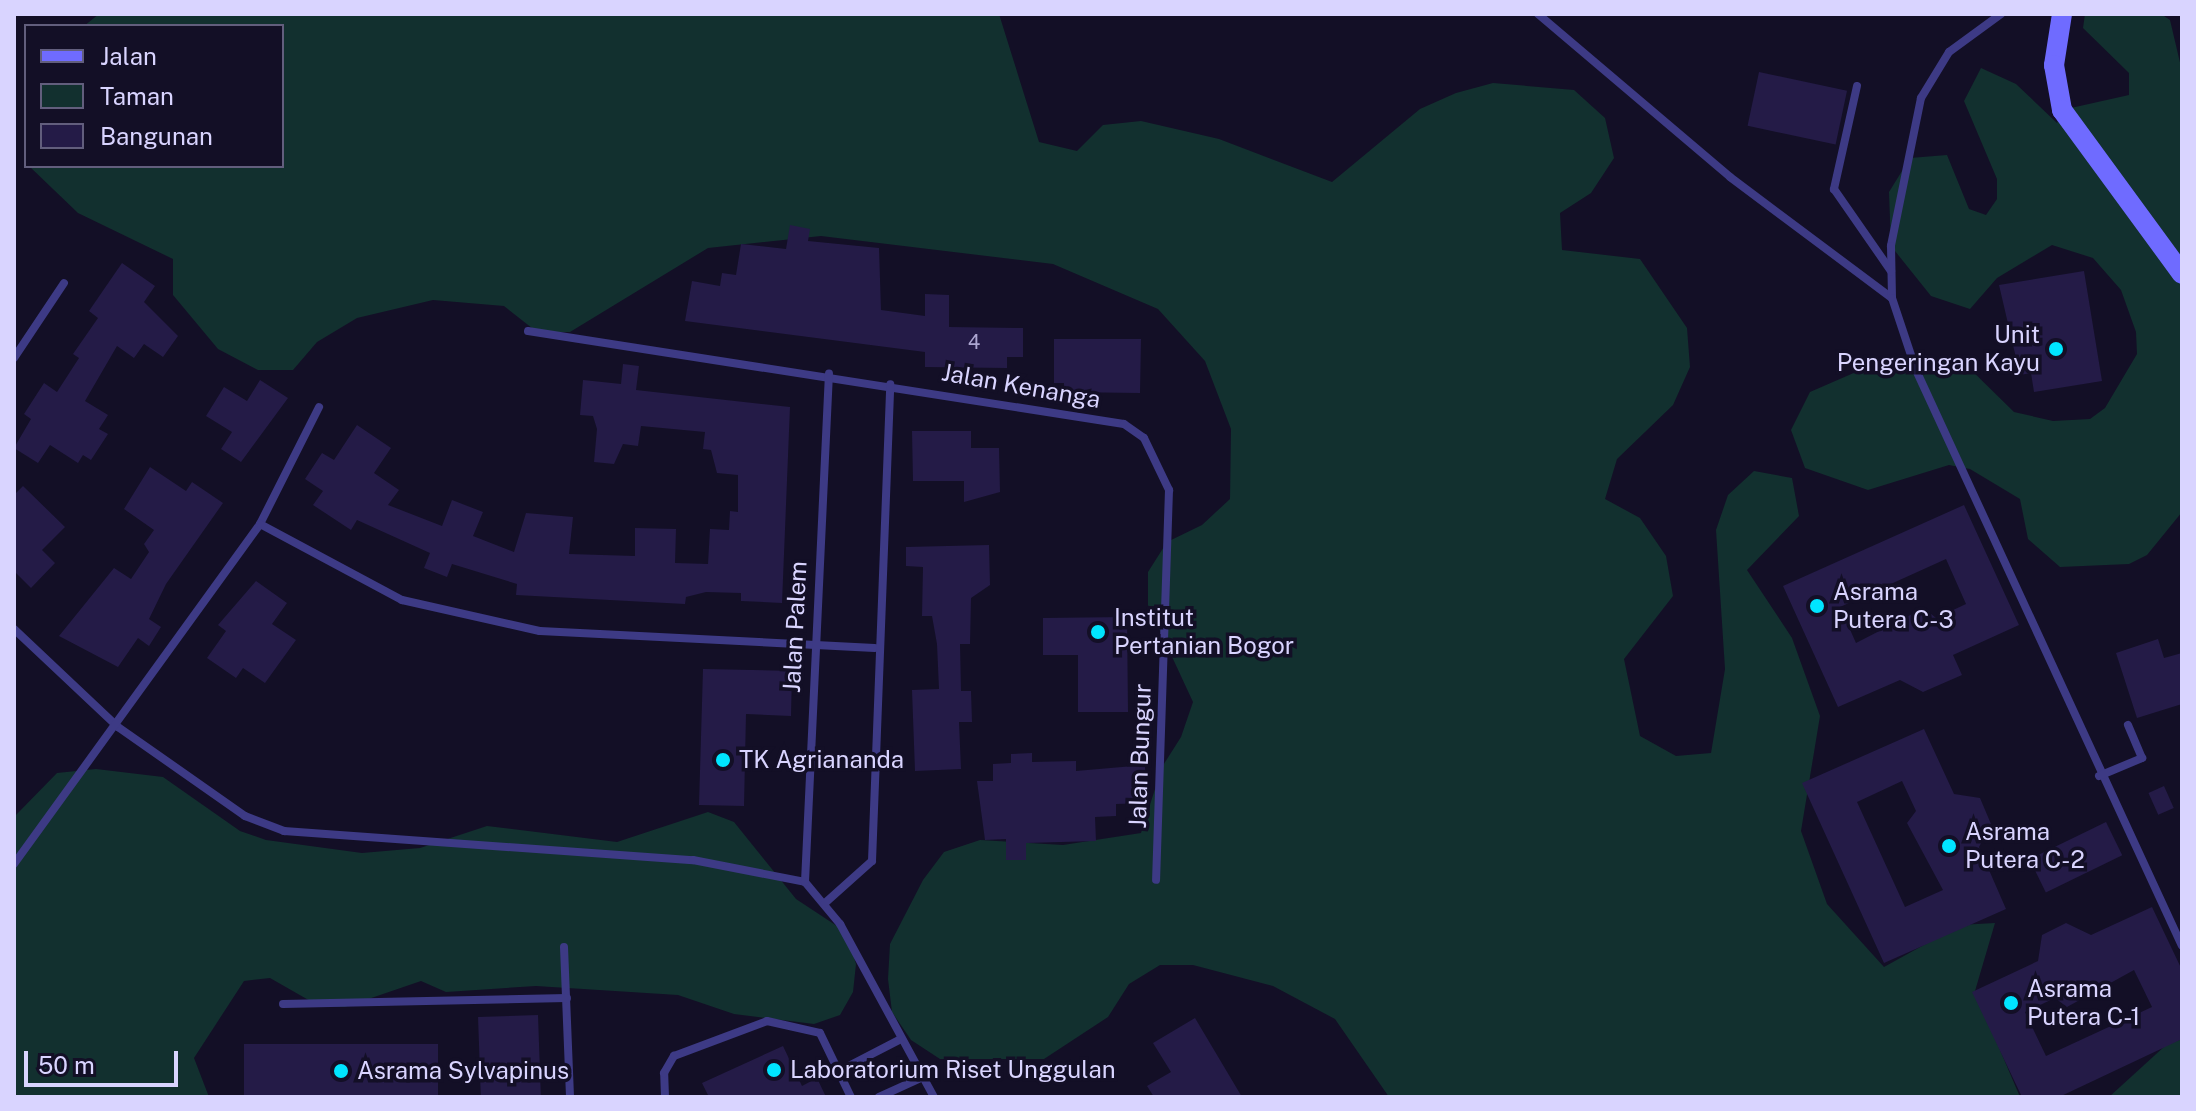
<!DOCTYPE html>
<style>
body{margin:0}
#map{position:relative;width:2196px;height:1111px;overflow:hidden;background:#130f26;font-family:"Public Sans",sans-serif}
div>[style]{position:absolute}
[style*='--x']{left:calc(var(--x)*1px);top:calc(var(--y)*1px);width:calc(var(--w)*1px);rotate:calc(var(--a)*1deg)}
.green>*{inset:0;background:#12302f}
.building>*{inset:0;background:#241b47;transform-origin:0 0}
.lane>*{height:8px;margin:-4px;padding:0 4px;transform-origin:4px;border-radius:4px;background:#3d3a85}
.secondary>*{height:20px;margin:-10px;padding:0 10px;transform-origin:10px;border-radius:10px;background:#6f6bff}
.dots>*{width:22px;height:22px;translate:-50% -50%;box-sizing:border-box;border:4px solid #130f26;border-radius:50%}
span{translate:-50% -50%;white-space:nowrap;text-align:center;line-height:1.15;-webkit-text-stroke:7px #130f26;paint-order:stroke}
.number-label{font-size:20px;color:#aca6d1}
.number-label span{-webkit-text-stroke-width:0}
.poi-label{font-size:24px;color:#d9d4ff}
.right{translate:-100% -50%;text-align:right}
.left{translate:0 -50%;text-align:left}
.street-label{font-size:24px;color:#d9d4ff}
.frame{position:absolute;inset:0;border:16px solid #d9d4ff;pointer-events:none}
.legend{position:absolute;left:24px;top:24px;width:260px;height:144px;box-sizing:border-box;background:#130f26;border:2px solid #625e7d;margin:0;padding:10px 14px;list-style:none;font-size:24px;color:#d9d4ff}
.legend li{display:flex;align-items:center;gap:16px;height:40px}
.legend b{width:40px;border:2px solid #625e7d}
.scale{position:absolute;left:24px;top:1051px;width:154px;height:36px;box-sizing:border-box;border:4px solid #d9d4ff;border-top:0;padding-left:10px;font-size:24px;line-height:28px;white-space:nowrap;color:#d9d4ff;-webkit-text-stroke:6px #130f26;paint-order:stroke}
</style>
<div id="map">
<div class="green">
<i style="clip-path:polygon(99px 14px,999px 14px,1039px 142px,1077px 151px,1103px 125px,1141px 121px,1219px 139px,1332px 182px,1420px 109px,1456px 93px,1493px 83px,1574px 90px,1605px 118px,1614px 158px,1591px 193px,1560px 213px,1562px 250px,1640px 259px,1687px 328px,1690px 367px,1673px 405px,1617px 459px,1605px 499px,1640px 518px,1666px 556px,1673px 596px,1624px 659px,1640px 736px,1676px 756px,1711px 753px,1725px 669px,1716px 530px,1728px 495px,1754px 471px,1792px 478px,1799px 516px,1747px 570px,1792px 638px,1820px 716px,1801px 831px,1827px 904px,1884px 967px,1960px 925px,1995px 923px,1975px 991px,2020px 1097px,1389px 1097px,1335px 1019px,1273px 986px,1193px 965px,1160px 965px,1129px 984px,1108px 1017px,1044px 1059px,940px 1059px,911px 1040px,892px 1012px,888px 979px,890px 944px,923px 880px,944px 852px,980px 840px,1063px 845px,1141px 833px,1162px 767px,1181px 737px,1193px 702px,1148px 605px,1148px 572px,1167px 542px,1202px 525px,1230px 499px,1231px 429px,1205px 361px,1158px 309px,1053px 264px,821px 236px,708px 248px,570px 332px,537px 332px,504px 306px,433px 300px,357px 318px,317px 342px,293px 370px,258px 370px,218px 349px,173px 295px,173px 259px,78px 213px,29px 166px,282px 166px,282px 26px,84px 26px)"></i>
<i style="clip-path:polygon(2085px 14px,2161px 14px,2170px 20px,2182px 71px,2182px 512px,2147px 555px,2129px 564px,2060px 567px,2028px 539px,2020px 499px,1970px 469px,1949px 465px,1868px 490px,1805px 468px,1791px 430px,1810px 392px,1872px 365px,1960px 359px,2014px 412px,2053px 421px,2090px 419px,2105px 408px,2137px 354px,2136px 332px,2121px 290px,2093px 258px,2052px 245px,1997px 278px,1970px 309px,1931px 296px,1891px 246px,1889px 192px,1910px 158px,1947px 155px,1969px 209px,1986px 215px,1997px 199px,1997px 179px,1964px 101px,1981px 68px,2016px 84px,2057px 123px,2062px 110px,2129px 95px,2129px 73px,2083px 28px)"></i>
<i style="clip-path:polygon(96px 769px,163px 777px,240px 831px,266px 840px,362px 853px,420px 848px,487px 826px,617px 842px,708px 812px,734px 822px,796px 899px,846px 932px,856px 964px,853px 992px,840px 1015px,814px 1024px,734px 1014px,678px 995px,536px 986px,446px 992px,421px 981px,345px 1007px,319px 1006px,270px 978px,244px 981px,194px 1058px,209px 1097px,14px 1097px,14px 817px,57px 773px)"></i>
<i style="clip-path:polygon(2182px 1039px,2182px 1097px,2109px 1097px,2166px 1045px)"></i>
</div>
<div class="building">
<i style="left:1759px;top:72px;width:90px;height:55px;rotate:12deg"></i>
<i style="clip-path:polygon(790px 225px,810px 229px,808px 241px,879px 248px,881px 310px,925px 316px,925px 294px,949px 295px,949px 327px,1023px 328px,1023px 357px,1007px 357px,1007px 368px,925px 367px,925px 352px,685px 321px,692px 281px,720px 286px,722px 273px,736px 275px,741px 244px,786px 249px)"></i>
<i style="clip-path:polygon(122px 263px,155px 286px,144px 302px,178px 336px,163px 357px,144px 344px,134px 358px,117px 346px,85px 401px,108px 415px,99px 429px,108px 434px,91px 460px,83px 455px,78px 463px,50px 445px,38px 463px,14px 448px,31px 419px,24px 414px,44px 383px,57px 392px,79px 358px,73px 354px,98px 318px,89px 311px)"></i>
<i style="clip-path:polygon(2084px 271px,2102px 381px,2034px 392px,2031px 373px,2020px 375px,1999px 285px)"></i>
<i style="clip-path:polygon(1054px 339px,1141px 339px,1140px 393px,1064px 392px,1064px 383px,1054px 383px)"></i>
<i style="clip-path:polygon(623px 364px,639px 366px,636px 390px,790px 407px,782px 603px,741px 601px,741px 593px,706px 592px,686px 597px,685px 604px,516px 595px,517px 584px,452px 564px,447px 577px,424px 568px,430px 553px,357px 520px,351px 530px,313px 505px,323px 491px,305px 479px,322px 453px,334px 460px,357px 425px,391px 448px,374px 473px,399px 490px,388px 505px,442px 526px,452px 500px,483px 512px,473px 536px,514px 552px,526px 513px,573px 517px,569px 554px,635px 556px,635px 528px,676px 529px,675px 563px,708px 564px,710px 529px,729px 530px,730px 511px,738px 512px,738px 475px,717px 473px,711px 450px,703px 449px,705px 432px,641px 426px,638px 446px,623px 444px,614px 464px,594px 462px,597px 429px,593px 416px,580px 415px,583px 380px,621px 384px)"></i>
<i style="clip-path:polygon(260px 380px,288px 398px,241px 462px,221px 449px,232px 432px,206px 416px,224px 387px,247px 401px)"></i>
<i style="clip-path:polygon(912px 431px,971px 431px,971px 448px,999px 448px,1000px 492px,964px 502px,964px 481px,913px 481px)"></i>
<i style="clip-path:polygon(150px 467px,186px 491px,192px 482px,223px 503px,166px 584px,149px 619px,161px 627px,149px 646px,138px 638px,118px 667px,59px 636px,114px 568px,131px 579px,149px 552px,144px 544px,154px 530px,124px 509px)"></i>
<i style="clip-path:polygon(23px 486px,65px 527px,42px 550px,55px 563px,31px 588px,14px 571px,14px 495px)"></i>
<i style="clip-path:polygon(evenodd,1964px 505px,2019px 625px,1953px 655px,1962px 675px,1923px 692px,1900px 680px,1838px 707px,1783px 586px,1964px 505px,1946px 559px,1966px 604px,1936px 618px,1924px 608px,1856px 643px,1840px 607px,1946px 559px)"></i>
<i style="clip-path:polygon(989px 545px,990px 585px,971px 598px,970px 644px,960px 644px,961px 691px,971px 691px,972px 722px,959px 722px,961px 769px,915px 771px,912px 690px,939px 689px,937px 644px,932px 616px,922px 616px,923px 567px,906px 566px,906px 547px)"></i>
<i style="clip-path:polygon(256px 581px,287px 603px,272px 624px,296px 640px,265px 683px,243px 668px,236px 678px,207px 658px,226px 631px,218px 625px)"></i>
<i style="clip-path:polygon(1127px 617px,1128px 712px,1078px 712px,1078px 655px,1043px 655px,1043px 618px)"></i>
<i style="clip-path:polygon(2158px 639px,2164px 658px,2182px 653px,2182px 704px,2137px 718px,2116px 653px)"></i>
<i style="clip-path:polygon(703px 669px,792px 671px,791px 716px,746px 714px,744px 806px,699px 805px)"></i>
<i style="clip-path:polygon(evenodd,1924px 729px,1954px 794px,1980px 798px,1991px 824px,1979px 847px,2006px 909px,1884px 963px,1802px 783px,1924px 729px,1902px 781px,1916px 811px,1907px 823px,1943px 890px,1905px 907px,1857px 802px,1902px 781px)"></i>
<i style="clip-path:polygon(1032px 753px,1032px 762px,1076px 761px,1076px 771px,1145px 765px,1146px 803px,1116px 804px,1116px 816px,1095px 817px,1096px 841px,1026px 843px,1026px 860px,1006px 860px,1006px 839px,985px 840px,977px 781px,993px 781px,993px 764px,1011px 763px,1011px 754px)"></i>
<i style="left:2164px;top:786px;width:24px;height:17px;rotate:66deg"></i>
<i style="left:2106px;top:822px;width:37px;height:85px;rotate:64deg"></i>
<i style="clip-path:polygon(evenodd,2152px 907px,2182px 970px,2182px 1039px,2059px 1097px,2022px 1097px,1972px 992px,2038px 961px,2042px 935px,2066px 923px,2091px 935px,2152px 907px,2134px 970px,2152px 1007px,2046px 1056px,2025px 1012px,2055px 998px,2067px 1007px,2134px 970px)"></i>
<i style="left:538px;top:1015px;width:82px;height:60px;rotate:88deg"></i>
<i style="clip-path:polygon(1195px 1018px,1242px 1097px,1154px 1097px,1147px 1086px,1171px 1072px,1153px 1043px)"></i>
<i style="left:244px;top:1044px;width:194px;height:53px"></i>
<i style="clip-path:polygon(783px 1046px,802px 1086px,817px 1078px,826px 1097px,709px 1097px,702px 1083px)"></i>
</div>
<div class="lane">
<i style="--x:1538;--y:14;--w:252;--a:40.3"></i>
<i style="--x:1730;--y:177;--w:202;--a:36.8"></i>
<i style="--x:2001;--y:14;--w:64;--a:143.8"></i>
<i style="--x:1949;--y:52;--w:54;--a:121.3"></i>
<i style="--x:1921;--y:98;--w:151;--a:101.5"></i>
<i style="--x:1891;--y:246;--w:52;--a:88.9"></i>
<i style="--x:1892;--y:298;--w:76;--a:71.6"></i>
<i style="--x:1916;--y:370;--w:634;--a:65.21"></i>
<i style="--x:1857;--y:86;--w:106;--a:102.6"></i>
<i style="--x:1834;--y:189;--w:100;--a:55.2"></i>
<i style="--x:528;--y:331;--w:603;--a:8.87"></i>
<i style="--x:1124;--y:424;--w:24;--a:35"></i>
<i style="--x:1144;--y:438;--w:58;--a:64.3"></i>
<i style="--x:1169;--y:490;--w:390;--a:91.9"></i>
<i style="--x:14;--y:358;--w:90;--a:-56.3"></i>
<i style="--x:260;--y:524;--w:131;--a:-63.2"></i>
<i style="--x:14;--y:629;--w:143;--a:43.3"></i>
<i style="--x:118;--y:727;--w:155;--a:35"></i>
<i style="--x:245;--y:816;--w:42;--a:21"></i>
<i style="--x:284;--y:831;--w:410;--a:4.1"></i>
<i style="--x:693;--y:860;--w:114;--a:11.1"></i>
<i style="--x:805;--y:882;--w:55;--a:50.2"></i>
<i style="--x:840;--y:924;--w:197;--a:61.5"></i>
<i style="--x:2099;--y:776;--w:47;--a:-22.7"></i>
<i style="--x:2142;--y:758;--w:36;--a:-113"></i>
<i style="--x:14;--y:864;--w:420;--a:-54.1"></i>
<i style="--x:260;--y:524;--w:161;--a:28.2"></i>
<i style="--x:402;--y:600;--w:141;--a:12.7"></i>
<i style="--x:540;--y:631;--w:335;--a:2.9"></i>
<i style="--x:805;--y:882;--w:509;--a:-87.3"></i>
<i style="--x:825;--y:903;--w:63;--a:-41.8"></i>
<i style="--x:872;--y:861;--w:477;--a:-87.8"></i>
<i style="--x:564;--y:947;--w:150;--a:87.7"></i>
<i style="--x:283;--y:1004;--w:284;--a:-1.2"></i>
<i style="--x:839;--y:1071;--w:70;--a:-27.3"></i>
<i style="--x:665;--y:1097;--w:24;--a:-92"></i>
<i style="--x:664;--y:1073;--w:20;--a:-60"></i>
<i style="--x:674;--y:1056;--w:99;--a:-20.6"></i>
<i style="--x:767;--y:1021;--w:54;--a:12.8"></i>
<i style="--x:820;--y:1033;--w:71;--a:64.2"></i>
<i style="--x:879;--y:1097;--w:48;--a:-24.4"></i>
</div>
<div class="secondary">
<i style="--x:2062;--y:14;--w:52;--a:98.9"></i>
<i style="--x:2054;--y:65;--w:46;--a:79.9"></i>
<i style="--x:2062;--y:110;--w:203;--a:53.8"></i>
</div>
<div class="dots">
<i style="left:2056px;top:349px;background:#00e5ff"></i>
<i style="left:1817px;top:606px;background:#00e5ff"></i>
<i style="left:1098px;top:632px;background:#00e5ff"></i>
<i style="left:723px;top:760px;background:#00e5ff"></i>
<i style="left:1949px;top:846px;background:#00e5ff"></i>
<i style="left:2011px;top:1003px;background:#00e5ff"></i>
<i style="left:774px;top:1070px;background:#00e5ff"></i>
<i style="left:341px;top:1071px;background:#00e5ff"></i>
</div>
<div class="number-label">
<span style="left:974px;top:342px">4</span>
</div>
<div class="poi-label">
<span class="right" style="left:2040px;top:349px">Unit<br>Pengeringan Kayu</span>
<span class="left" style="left:1833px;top:606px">Asrama<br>Putera C-3</span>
<span class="left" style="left:1114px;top:632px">Institut<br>Pertanian Bogor</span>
<span class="left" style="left:739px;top:760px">TK Agriananda</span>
<span class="left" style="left:1965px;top:846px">Asrama<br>Putera C-2</span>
<span class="left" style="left:2027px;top:1003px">Asrama<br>Putera C-1</span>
<span class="left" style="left:790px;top:1070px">Laboratorium Riset Unggulan</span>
<span class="left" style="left:357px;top:1071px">Asrama Sylvapinus</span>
</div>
<div class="street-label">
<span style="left:1021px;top:386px;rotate:10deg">Jalan Kenanga</span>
<span style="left:795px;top:627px;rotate:-87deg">Jalan Palem</span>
<span style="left:1140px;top:756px;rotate:-88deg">Jalan Bungur</span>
</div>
<div class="frame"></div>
<ul class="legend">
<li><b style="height:10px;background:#6f6bff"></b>Jalan</li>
<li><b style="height:22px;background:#12302f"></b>Taman</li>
<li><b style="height:22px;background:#241b47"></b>Bangunan</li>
</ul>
<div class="scale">50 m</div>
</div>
